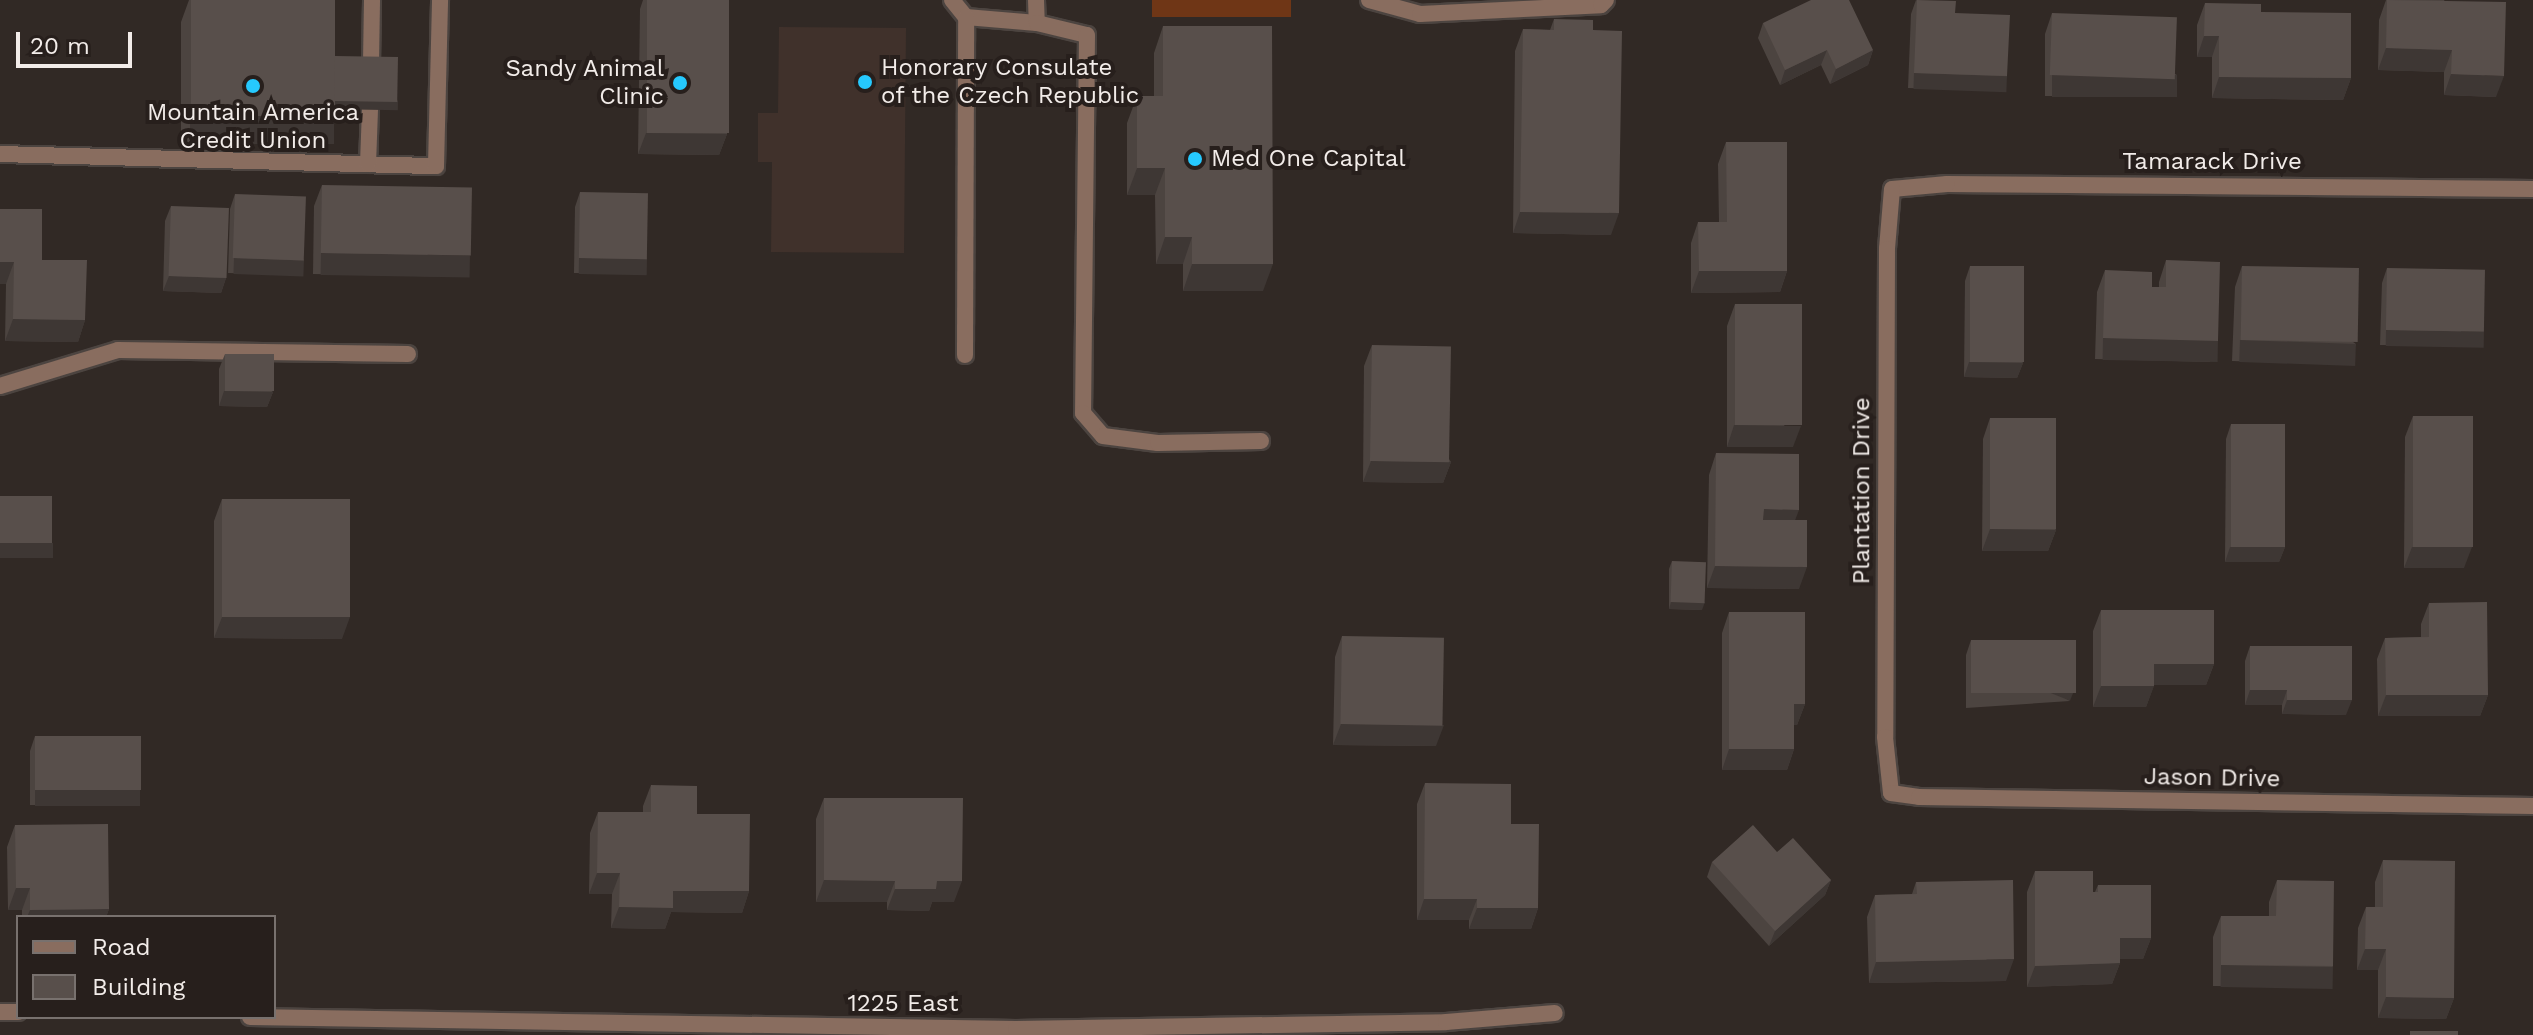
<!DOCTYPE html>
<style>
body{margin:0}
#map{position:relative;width:2533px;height:1035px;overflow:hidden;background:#312925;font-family:"Work Sans",sans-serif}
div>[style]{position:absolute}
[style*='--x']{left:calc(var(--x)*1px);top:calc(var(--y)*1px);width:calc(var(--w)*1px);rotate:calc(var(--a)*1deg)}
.built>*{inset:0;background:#40312b}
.green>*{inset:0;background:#6f3616;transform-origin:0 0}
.roads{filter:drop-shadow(2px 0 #4c4440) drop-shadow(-2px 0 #4c4440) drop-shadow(0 2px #4c4440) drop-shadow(0 -2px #4c4440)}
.lane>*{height:16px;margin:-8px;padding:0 8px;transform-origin:8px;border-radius:8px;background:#896d5f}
.street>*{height:16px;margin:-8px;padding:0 8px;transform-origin:8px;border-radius:8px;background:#896d5f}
.wall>*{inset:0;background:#4c4440}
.shaded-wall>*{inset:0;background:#3e3734;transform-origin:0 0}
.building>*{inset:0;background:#584f4b;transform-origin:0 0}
.dots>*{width:22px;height:22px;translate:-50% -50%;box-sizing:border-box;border:4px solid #271f1c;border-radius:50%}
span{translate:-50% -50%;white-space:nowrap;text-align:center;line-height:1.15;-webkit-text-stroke:8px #271f1c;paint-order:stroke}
.poi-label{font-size:24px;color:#f2ece9}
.left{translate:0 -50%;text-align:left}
.right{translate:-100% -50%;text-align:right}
.street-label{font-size:24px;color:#f2ece9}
.legend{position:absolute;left:16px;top:915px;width:260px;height:104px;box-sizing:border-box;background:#271f1c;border:2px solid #78716e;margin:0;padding:10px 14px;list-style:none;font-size:24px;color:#f2ece9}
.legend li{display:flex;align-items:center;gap:16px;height:40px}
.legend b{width:40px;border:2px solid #78716e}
.scale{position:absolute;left:16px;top:32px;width:116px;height:36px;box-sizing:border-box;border:4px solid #f2ece9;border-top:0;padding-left:10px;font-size:24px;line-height:28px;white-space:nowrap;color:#f2ece9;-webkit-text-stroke:6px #271f1c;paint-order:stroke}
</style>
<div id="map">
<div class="built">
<i style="clip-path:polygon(779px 27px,906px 28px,904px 253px,771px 252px,772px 162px,758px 162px,758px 113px,778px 113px)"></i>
</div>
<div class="green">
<i style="left:1152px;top:0;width:139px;height:17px"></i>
</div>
<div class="roads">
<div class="lane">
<i style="--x:952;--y:0;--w:22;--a:51"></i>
<i style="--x:966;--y:17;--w:71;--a:4.8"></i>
<i style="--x:1036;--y:0;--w:23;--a:88"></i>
<i style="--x:1037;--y:23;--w:51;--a:13.5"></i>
<i style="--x:1087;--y:35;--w:378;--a:90.6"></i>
<i style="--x:1083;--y:413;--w:30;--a:49"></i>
<i style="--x:1103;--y:436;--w:55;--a:7.3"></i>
<i style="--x:1158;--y:443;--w:103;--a:-1.1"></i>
<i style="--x:1369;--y:0;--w:53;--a:15.4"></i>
<i style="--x:1420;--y:14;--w:181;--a:-2.8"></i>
<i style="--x:1601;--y:5;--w:7;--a:-45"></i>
<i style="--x:371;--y:64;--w:64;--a:-89.1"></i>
<i style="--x:0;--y:154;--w:436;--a:1.6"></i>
<i style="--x:436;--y:166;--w:166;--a:-88.6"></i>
<i style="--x:368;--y:164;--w:55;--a:-87.9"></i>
<i style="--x:965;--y:355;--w:338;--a:-89.8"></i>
<i style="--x:0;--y:386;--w:123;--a:-17"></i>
<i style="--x:118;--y:350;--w:290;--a:0.8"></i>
</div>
<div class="street">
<i style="--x:2533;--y:189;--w:586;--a:-179.51"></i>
<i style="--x:1947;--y:184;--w:55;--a:174.8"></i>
<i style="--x:1892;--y:189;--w:60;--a:94.8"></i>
<i style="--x:1887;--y:249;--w:488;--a:90.2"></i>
<i style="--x:1885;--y:737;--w:56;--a:83.9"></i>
<i style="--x:1891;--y:793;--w:28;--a:8"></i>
<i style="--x:1919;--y:797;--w:614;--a:0.84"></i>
<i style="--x:0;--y:1012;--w:18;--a:0"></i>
<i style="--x:250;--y:1017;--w:766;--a:0.9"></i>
<i style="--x:1016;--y:1029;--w:430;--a:-0.9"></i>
<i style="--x:1446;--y:1022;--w:109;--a:-4.7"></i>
</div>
</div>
<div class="wall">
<i style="clip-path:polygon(189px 0,335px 0,335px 56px,398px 101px,395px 109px,334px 108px,324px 144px,181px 143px,181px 22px)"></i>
<i style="clip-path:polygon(643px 0,729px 0,727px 134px,719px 155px,638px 154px,640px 9px)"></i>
<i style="clip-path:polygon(1916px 0,1955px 13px,2007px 76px,2002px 91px,1908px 88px,1911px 14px)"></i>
<i style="clip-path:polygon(2386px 0,2444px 0,2496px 97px,2444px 95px,2444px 72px,2378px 70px,2379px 20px)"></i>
<i style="clip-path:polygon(2205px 3px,2261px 12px,2351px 78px,2343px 100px,2212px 98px,2212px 57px,2197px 57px,2197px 25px)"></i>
<i style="clip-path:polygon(2052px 13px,2177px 75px,2169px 96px,2045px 96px,2045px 34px)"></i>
<i style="clip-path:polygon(1554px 19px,1593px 30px,1611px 235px,1513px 233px,1515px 51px,1523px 29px,1550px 30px)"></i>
<i style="clip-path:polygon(1763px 23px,1873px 50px,1868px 65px,1830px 84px,1821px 65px,1780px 85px,1758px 38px)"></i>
<i style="clip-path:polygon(1163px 26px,1263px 291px,1183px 291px,1183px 264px,1156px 264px,1155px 195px,1127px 195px,1127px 123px,1137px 96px,1154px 96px,1154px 53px)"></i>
<i style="clip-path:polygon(1726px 142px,1787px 271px,1780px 292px,1691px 293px,1691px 243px,1698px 222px,1719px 222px,1718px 164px)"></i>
<i style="clip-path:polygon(322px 185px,462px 277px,313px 274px,314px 206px)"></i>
<i style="clip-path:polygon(580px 192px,647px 259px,642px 274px,574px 273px,575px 207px)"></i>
<i style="clip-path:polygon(235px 194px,304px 260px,299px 275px,228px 273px,230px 209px)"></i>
<i style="clip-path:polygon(171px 206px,226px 278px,221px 293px,163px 291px,165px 221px)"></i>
<i style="clip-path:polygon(0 209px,42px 260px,85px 320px,78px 342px,5px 341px,6px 284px,0 284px)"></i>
<i style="clip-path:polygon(2166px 260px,2218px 341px,2210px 362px,2095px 359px,2097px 292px,2105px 270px,2152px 287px,2159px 287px,2159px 282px)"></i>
<i style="clip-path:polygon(1970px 266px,2023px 363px,2017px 378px,1964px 377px,1965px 281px)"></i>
<i style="clip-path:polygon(2242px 266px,2356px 344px,2348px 365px,2232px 361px,2235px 287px)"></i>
<i style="clip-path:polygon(2387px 268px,2478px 346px,2380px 345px,2382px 283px)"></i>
<i style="clip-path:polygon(1735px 304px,1793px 447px,1727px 447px,1727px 326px)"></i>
<i style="clip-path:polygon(1372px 345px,1451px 462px,1443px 483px,1363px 482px,1364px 366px)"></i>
<i style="clip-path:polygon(225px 354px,273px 392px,267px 407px,219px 406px,219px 369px)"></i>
<i style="clip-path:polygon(2413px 416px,2464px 568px,2404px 568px,2405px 437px)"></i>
<i style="clip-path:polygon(1990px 418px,2056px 530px,2048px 551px,1982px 551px,1983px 439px)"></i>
<i style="clip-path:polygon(2231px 424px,2285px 547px,2279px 562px,2225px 562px,2226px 439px)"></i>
<i style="clip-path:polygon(1716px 453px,1795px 520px,1799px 589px,1707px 588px,1709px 475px)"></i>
<i style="clip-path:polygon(222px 499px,342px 639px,214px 638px,214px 521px)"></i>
<i style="clip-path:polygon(1672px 561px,1702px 610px,1669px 609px,1669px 569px)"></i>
<i style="clip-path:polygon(2429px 603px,2488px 695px,2480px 716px,2378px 716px,2377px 659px,2385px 638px,2421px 637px,2421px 624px)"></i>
<i style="clip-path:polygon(2101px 610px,2214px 664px,2206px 685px,2154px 685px,2146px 707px,2093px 707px,2093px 631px)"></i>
<i style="clip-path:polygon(1729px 612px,1805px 704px,1797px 725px,1794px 725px,1794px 749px,1787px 770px,1722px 770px,1722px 633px)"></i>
<i style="clip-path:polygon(1342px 636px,1436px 746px,1333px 745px,1335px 657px)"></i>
<i style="clip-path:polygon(1971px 640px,2070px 701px,1966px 708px,1966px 655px)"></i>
<i style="clip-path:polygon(2250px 646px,2346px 715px,2282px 714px,2282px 705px,2245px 705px,2245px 661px)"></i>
<i style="clip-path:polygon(35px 736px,140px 790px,135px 805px,30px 805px,30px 751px)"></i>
<i style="clip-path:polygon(1425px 783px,1511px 824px,1538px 908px,1531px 929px,1469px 929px,1469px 920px,1417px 920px,1417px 804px)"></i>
<i style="clip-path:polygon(651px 785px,697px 814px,749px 891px,742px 913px,671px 912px,665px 929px,611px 928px,612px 894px,589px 894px,590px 833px,598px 812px,643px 812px,643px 806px)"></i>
<i style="clip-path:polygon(824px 798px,954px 902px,932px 902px,929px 911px,887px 910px,887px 902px,816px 902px,816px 819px)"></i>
<i style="clip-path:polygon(15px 825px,109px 909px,106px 917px,22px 917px,22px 910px,8px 910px,7px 847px)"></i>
<i style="clip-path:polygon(1777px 852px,1831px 880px,1825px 895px,1769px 946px,1707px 877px,1712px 862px)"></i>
<i style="clip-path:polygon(2383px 860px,2454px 998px,2446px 1019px,2378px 1018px,2378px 970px,2357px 970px,2358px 928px,2366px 907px,2375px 907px,2375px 882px)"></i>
<i style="clip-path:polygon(2035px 871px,2093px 892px,2095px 892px,2098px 885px,2151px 938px,2143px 959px,2120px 959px,2120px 963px,2112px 984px,2027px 987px,2027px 892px)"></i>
<i style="clip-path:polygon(2277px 880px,2333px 966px,2326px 987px,2213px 986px,2213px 937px,2221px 916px,2269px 916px,2269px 902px)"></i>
<i style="clip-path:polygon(1916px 882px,2006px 981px,1869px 983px,1867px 917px,1875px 895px,1912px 894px)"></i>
</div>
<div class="shaded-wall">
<i style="clip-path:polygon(2204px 36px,2219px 36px,2212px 57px,2197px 57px)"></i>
<i style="clip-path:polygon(2386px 48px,2452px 50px,2444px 72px,2378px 70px)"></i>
<i style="clip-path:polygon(1827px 50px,1821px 65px,1780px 85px,1785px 70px)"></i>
<i style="clip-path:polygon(1873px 50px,1868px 65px,1830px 84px,1836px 69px)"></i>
<i style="left:1914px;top:73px;width:93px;height:16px;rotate:2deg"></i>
<i style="clip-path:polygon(2451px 74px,2504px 76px,2496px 97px,2444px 95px)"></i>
<i style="left:2052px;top:75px;width:125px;height:22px"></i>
<i style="clip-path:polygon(2219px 77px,2351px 78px,2343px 100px,2212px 98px)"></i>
<i style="left:328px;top:100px;width:70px;height:9px;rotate:1deg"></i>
<i style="left:190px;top:116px;width:144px;height:28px"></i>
<i style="clip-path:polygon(646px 133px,727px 134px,719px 155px,638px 154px)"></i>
<i style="clip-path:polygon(1137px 168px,1165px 168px,1155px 195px,1127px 195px)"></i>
<i style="clip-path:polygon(1520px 212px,1619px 213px,1611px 235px,1513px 233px)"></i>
<i style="clip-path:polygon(1165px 237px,1192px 237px,1183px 264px,1156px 264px)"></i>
<i style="left:321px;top:253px;width:149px;height:22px;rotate:1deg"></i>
<i style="left:234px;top:258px;width:70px;height:16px;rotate:2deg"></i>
<i style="left:579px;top:258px;width:68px;height:16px;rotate:1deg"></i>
<i style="clip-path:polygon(0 262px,14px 262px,6px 284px,0 284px)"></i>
<i style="clip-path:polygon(1192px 264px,1273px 264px,1263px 291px,1183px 291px)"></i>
<i style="clip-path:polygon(1699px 271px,1787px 271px,1780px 292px,1691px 293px)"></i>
<i style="clip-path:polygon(169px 276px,226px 278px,221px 293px,163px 291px)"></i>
<i style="clip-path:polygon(13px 319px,85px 320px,78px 342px,5px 341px)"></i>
<i style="left:2386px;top:330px;width:98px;height:16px;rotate:1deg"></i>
<i style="left:2103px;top:338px;width:115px;height:22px;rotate:1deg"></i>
<i style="left:2240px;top:340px;width:116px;height:22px;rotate:2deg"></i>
<i style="clip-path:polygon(1969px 362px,2023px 363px,2017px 378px,1964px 377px)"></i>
<i style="clip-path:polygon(224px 391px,273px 392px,267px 407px,219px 406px)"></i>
<i style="clip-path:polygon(1734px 425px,1801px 426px,1793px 447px,1727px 447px)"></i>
<i style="clip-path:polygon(1371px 461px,1451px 462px,1443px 483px,1363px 482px)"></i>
<i style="clip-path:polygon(1764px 509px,1799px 510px,1791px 531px,1756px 531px)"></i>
<i style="clip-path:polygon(1990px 529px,2056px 530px,2048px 551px,1982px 551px)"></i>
<i style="left:0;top:543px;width:53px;height:15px"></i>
<i style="clip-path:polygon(2230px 547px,2285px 547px,2279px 562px,2225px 562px)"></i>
<i style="clip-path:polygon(2412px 547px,2472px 547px,2464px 568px,2404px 568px)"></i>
<i style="clip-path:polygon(1715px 566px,1807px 567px,1799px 589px,1707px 588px)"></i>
<i style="clip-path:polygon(1671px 602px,1705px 602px,1702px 610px,1669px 609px)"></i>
<i style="clip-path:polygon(222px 617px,350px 617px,342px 639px,214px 638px)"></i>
<i style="clip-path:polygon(2154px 664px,2214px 664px,2206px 685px,2146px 685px)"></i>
<i style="left:2076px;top:686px;width:16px;height:105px;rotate:112deg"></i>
<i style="clip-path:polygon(2101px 686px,2154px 686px,2146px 707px,2093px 707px)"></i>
<i style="clip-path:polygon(2250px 690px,2287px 690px,2282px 705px,2245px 705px)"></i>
<i style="clip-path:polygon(2386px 695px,2488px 695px,2480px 716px,2378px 716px)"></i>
<i style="clip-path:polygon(2287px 700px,2352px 700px,2346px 715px,2282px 714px)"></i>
<i style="clip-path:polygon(1794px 704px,1805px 704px,1797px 725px,1787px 725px)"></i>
<i style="clip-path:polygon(1341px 724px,1444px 725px,1436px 746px,1333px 745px)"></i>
<i style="clip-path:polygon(1729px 749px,1794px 749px,1787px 770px,1722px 770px)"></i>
<i style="left:35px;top:790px;width:105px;height:16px"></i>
<i style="clip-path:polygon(597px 873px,620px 873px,612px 894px,589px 894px)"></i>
<i style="clip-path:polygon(824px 880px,895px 881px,887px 902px,816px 902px)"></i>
<i style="clip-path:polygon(1831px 880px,1825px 895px,1769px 946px,1775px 931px)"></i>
<i style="clip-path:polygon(937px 881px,962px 881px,954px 902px,932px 902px,929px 911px,887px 910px,895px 889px)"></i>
<i style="clip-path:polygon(16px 888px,30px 888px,22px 910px,8px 910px)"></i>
<i style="clip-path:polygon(673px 891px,749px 891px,742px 913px,671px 912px,665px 929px,611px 928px,619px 907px)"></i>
<i style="clip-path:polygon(1424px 899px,1477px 899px,1469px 920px,1417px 920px)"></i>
<i style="clip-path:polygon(1477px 908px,1538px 908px,1531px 929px,1469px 929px)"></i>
<i style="clip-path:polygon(109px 909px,106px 917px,27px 917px,30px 910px)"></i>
<i style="clip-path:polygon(2120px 938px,2151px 938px,2143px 959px,2112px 959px)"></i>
<i style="clip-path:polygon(2365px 949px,2386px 949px,2378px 970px,2357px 970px)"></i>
<i style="clip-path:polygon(2014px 959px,2006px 981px,1869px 983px,1876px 962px)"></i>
<i style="clip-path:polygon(2120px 963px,2112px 984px,2027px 987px,2035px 966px)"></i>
<i style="left:2221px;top:965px;width:112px;height:22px;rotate:1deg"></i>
<i style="clip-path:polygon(2386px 997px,2454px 998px,2446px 1019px,2378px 1018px)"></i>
</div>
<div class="building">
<i style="left:191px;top:0;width:144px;height:116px"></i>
<i style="left:647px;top:0;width:82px;height:133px"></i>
<i style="clip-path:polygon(1811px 0,1849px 0,1873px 50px,1836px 69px,1827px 50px,1785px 70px,1763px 23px)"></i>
<i style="clip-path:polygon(1917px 0,1956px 1px,1955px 13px,2010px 15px,2007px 76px,1914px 73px)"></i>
<i style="clip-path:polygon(2387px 0,2506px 2px,2504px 76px,2451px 74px,2452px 50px,2386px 48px)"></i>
<i style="clip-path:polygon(2205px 3px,2261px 4px,2261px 12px,2351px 13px,2351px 78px,2219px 77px,2219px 36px,2204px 36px)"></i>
<i style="left:2052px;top:13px;width:125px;height:62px;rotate:2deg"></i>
<i style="clip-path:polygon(1554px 19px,1593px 20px,1593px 30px,1622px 31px,1619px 213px,1520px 212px,1523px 29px,1554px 30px)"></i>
<i style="clip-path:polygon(1163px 26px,1272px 26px,1273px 264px,1192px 264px,1192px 237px,1165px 237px,1165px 168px,1137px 168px,1137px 96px,1163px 96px)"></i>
<i style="left:335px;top:56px;width:63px;height:45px;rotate:1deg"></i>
<i style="clip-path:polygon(1726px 142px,1787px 142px,1787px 271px,1699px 271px,1698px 222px,1727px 222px)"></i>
<i style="left:322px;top:185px;width:150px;height:68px;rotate:1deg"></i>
<i style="left:580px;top:192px;width:68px;height:66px;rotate:1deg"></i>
<i style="left:235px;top:194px;width:71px;height:64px;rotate:2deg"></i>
<i style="left:171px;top:206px;width:58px;height:70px;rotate:2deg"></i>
<i style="clip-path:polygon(0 209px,42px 209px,42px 260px,87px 260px,85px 320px,13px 319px,14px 262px,0 262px)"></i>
<i style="clip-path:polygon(2166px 260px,2220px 262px,2218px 341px,2103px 338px,2105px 270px,2152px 272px,2152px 287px,2166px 287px)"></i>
<i style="left:1970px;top:266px;width:54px;height:96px"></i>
<i style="left:2242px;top:266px;width:117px;height:74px;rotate:1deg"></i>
<i style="left:2387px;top:268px;width:98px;height:62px;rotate:1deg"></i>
<i style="left:1735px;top:304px;width:67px;height:121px"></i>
<i style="left:1372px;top:345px;width:79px;height:116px;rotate:1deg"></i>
<i style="left:225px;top:354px;width:49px;height:37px"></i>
<i style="left:2413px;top:416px;width:60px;height:131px"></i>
<i style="left:1990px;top:418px;width:66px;height:111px"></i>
<i style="left:2231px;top:424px;width:54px;height:123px"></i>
<i style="clip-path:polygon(1716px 453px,1799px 454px,1799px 510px,1764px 509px,1763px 520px,1807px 520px,1807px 567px,1715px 566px)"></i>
<i style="left:0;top:496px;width:52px;height:47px"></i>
<i style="left:222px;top:499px;width:128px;height:118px"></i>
<i style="left:1672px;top:561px;width:34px;height:41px;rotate:2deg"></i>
<i style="clip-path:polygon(2487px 602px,2488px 695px,2386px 695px,2385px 638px,2429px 637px,2429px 603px)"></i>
<i style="clip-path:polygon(2101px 610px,2214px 610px,2214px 664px,2154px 664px,2154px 686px,2101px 686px)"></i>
<i style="clip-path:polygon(1729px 612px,1805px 612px,1805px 704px,1794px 704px,1794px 749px,1729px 749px)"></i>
<i style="left:1342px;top:636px;width:102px;height:88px;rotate:1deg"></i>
<i style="left:1971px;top:640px;width:105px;height:53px"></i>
<i style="clip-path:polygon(2250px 646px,2352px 646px,2352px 700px,2287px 700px,2287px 690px,2250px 690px)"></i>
<i style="left:35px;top:736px;width:106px;height:54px"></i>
<i style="clip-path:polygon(1425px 783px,1511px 784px,1511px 824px,1539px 824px,1538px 908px,1477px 908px,1477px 899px,1424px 899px)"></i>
<i style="clip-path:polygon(651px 785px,697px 786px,697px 814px,750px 814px,749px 891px,673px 891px,673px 908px,619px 907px,620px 873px,597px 873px,598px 812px,651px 812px)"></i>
<i style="clip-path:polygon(824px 798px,963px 798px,962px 881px,937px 881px,936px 889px,895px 889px,895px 881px,824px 880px)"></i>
<i style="clip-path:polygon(108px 824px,109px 909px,30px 910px,30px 888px,16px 888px,15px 825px)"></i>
<i style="clip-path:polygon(1753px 825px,1777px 852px,1793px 838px,1831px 880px,1775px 931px,1712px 862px)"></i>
<i style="clip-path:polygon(2383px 860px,2455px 861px,2454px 998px,2386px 997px,2386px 949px,2365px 949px,2366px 907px,2383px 907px)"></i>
<i style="clip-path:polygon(2035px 871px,2093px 871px,2093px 892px,2098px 892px,2098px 885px,2151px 885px,2151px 938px,2120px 938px,2120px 963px,2035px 966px)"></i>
<i style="clip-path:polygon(2013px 880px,2014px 959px,1876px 962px,1875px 895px,1917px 894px,1916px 882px)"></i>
<i style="clip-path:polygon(2277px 880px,2334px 881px,2333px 966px,2221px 965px,2221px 916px,2276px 916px)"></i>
<i style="left:2410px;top:1031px;width:48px;height:4px"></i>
</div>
<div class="dots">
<i style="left:865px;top:82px;background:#26c9fe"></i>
<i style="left:680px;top:83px;background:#26c9fe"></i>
<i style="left:253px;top:86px;background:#26c9fe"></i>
<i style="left:1195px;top:159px;background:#26c9fe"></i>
</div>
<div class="poi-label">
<span class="left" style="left:881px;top:82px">Honorary Consulate<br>of the Czech Republic</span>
<span class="right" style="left:664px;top:83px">Sandy Animal<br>Clinic</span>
<span style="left:253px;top:127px">Mountain America<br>Credit Union</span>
<span class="left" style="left:1211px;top:159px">Med One Capital</span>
</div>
<div class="street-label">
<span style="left:2212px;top:162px">Tamarack Drive</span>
<span style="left:1862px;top:491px;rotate:-90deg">Plantation Drive</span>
<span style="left:2212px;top:778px;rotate:1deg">Jason Drive</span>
<span style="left:903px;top:1004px">1225 East</span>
</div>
<ul class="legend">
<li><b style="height:10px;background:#896d5f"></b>Road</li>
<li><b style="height:22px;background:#584f4b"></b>Building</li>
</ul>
<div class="scale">20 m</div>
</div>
